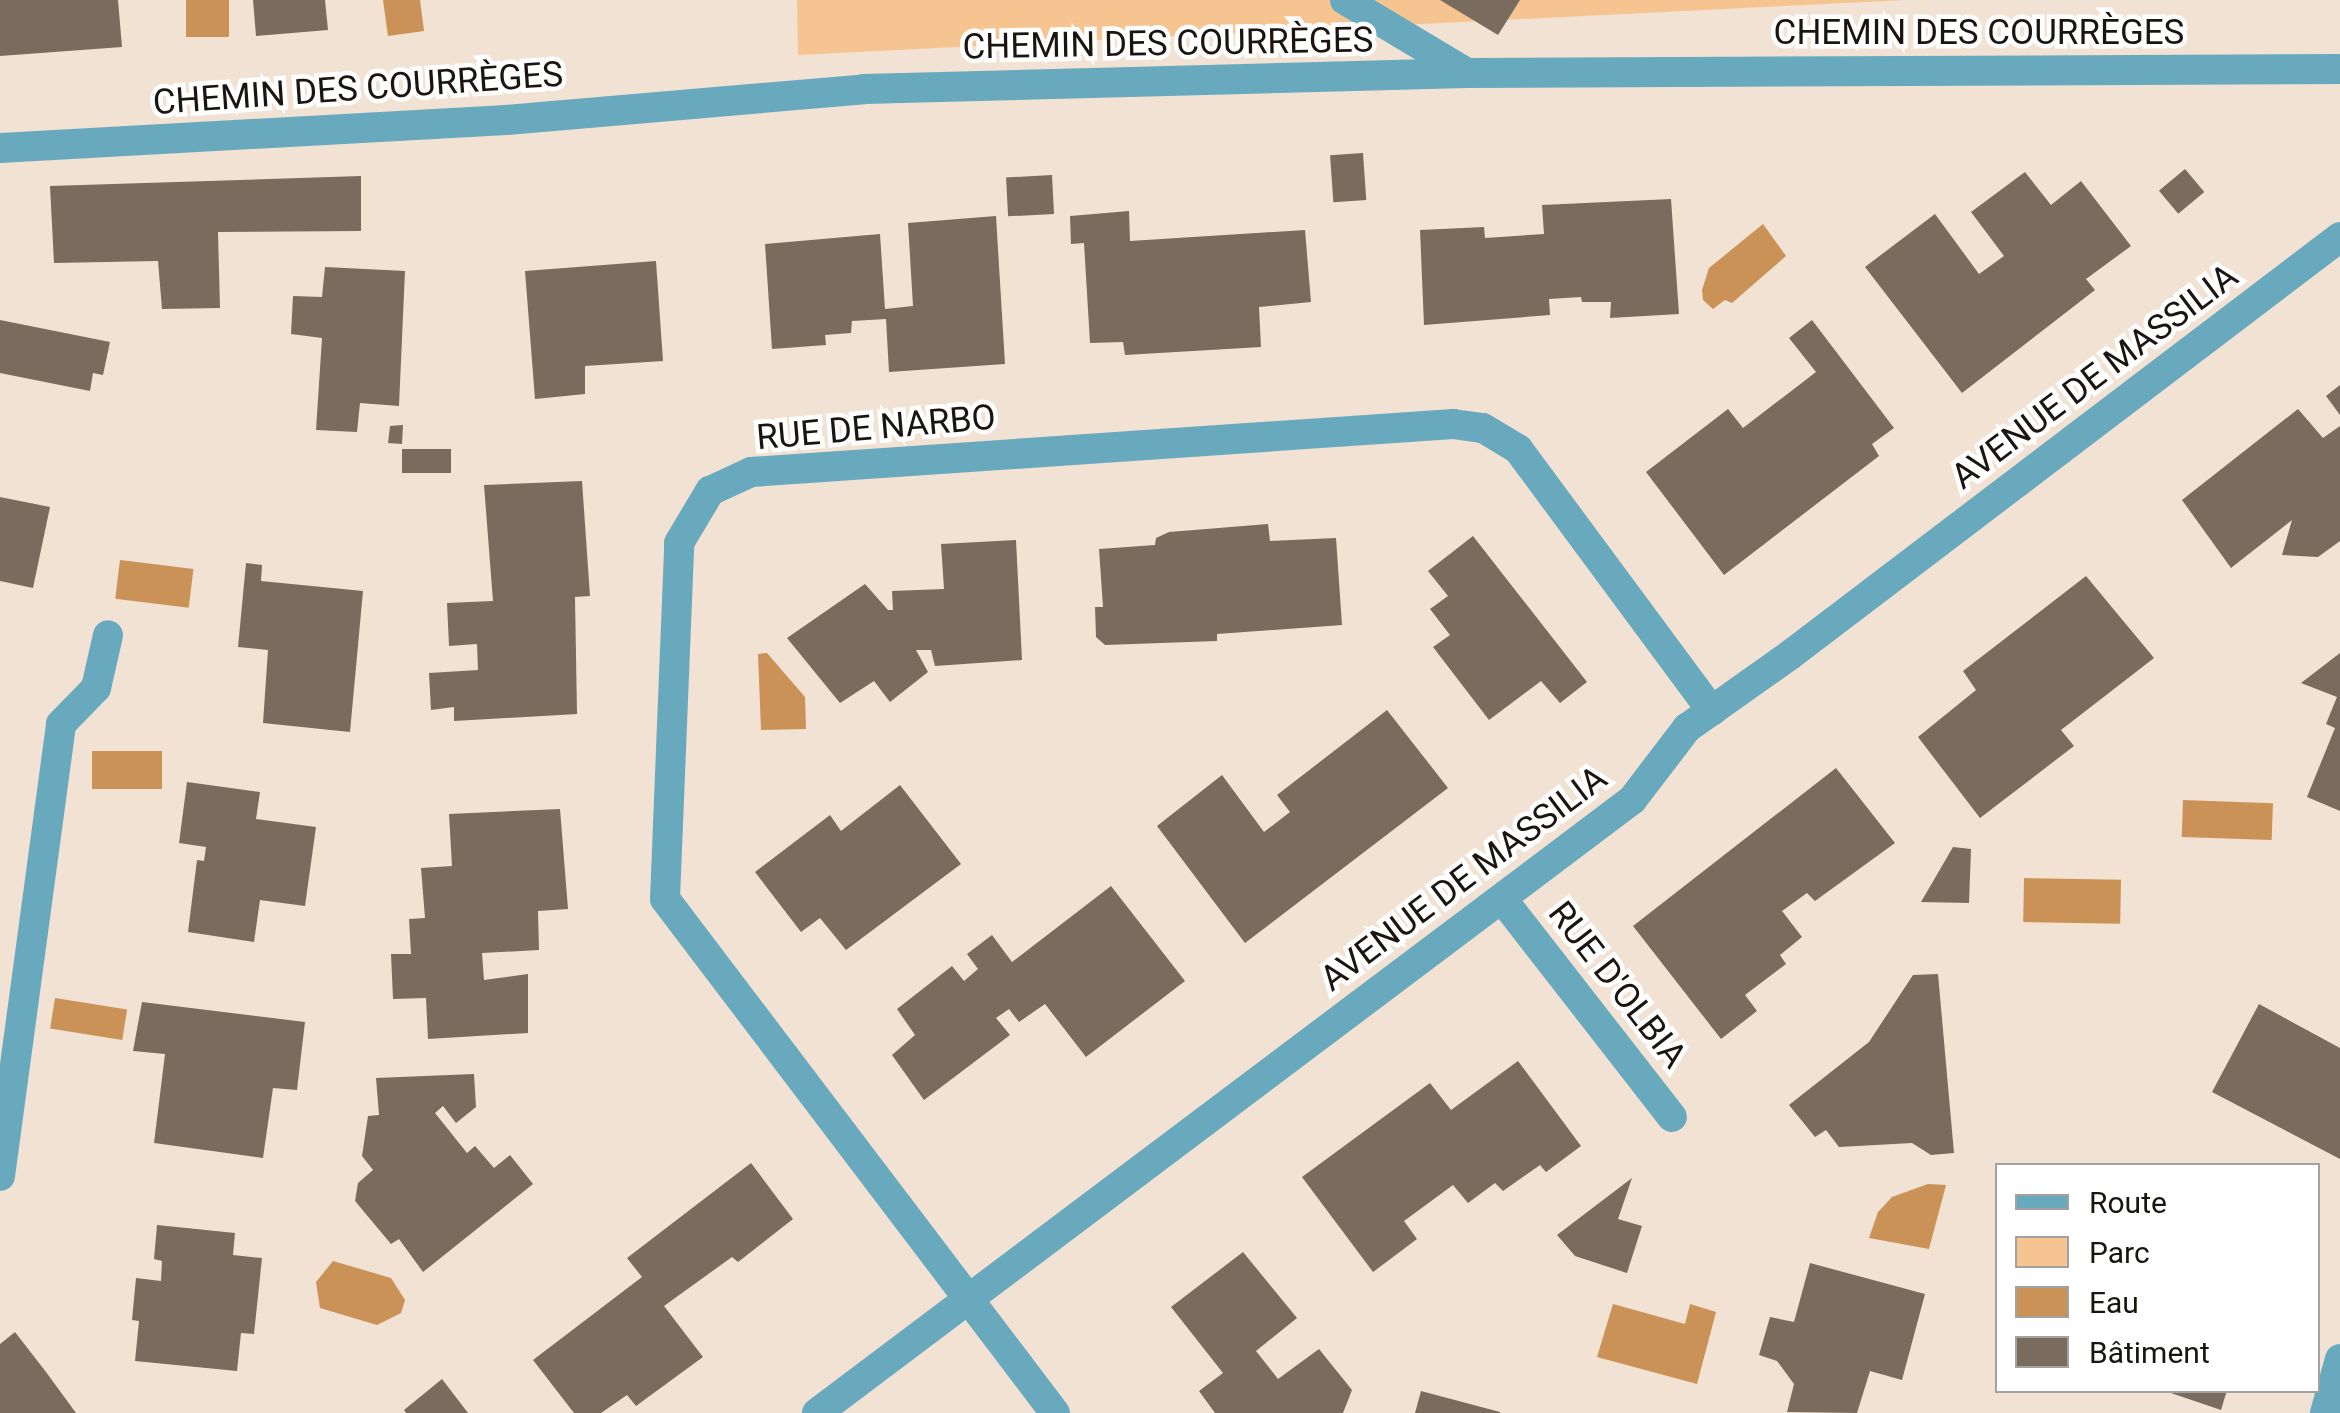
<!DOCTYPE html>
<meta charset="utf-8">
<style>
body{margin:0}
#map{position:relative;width:2340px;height:1413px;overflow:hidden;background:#f1e2d3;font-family:Roboto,sans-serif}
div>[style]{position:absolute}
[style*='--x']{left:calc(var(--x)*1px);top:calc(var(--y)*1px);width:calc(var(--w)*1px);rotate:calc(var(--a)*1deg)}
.green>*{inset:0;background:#f6c490}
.water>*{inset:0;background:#ca9256;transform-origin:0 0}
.building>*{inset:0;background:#796b5e;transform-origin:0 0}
.street>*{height:30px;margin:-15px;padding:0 15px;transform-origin:15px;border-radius:15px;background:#69a9be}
span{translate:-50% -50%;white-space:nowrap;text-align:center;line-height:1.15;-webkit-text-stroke:9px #fff;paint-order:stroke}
.street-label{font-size:35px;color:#1a1510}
.legend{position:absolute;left:1995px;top:1163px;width:325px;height:230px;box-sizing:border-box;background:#fff;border:2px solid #a3a19f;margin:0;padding:12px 18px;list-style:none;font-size:30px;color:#1a1510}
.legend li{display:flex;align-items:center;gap:20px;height:50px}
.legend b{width:50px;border:2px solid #a3a19f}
</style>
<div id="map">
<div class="green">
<i style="clip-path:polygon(797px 0,1906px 0,798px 55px)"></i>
</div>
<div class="water">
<i style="left:186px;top:0;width:43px;height:37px"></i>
<i style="clip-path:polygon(383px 0,420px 0,424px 31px,388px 36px)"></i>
<i style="clip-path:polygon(1763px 224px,1786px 256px,1732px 303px,1725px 300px,1713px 309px,1703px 300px,1702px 290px,1709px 268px)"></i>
<i style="left:120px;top:560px;width:74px;height:39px;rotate:7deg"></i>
<i style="clip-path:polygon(767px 653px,805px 697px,806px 729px,761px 730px,758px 654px)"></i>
<i style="left:92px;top:751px;width:70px;height:38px"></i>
<i style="left:2183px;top:800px;width:90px;height:37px;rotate:2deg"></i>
<i style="left:2024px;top:878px;width:97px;height:44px;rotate:1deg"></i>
<i style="left:55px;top:998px;width:73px;height:31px;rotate:9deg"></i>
<i style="clip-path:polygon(1928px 1184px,1946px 1185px,1929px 1249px,1869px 1238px,1878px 1212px,1892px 1197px)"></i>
<i style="clip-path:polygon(333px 1261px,391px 1278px,405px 1300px,401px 1313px,377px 1325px,320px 1308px,316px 1282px)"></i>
<i style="clip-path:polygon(1613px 1304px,1685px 1324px,1690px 1304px,1716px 1312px,1697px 1384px,1597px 1357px)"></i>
</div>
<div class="building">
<i style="clip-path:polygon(0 0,118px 0,122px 47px,0 56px)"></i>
<i style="clip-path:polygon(253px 0,325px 0,328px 30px,256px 36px)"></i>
<i style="clip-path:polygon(1440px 0,1520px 0,1498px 35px)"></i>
<i style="left:1363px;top:153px;width:47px;height:33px;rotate:86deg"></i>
<i style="left:2185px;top:169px;width:30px;height:34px;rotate:50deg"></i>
<i style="clip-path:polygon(2025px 172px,2051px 205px,2081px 181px,2131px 246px,2086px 279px,2095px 290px,1962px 393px,1865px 267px,1935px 214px,1979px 274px,2004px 256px,1971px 212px)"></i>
<i style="left:1052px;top:175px;width:39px;height:46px;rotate:87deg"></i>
<i style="clip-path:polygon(361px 176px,361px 231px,218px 232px,220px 308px,162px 309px,158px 261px,54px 263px,50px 186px)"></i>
<i style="clip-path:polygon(1671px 199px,1679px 314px,1610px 318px,1611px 302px,1582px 302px,1581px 297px,1549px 299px,1550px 315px,1424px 325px,1420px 230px,1484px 227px,1485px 238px,1544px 234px,1542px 205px)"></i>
<i style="clip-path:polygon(1129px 211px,1130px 241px,1305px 230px,1311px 302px,1259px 307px,1261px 347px,1125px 355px,1123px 342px,1090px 343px,1084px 243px,1071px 244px,1070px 216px)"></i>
<i style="clip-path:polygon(996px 216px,1005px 364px,889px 372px,886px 319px,852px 321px,851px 333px,825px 335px,826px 345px,772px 349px,765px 244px,880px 234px,885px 309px,913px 306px,908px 223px)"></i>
<i style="clip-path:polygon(656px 261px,663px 361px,585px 366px,585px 394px,535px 399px,525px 271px)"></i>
<i style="clip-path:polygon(325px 267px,405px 271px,399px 406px,360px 403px,357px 432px,316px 430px,322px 338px,291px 334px,293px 296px,322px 297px)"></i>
<i style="clip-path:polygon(0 320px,110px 342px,103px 375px,93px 373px,90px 391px,0 373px)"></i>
<i style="clip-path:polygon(1812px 320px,1894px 428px,1872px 444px,1879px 456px,1724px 575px,1646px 472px,1728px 409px,1743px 428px,1816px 372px,1789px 338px)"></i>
<i style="clip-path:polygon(2340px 385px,2340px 415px,2326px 396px)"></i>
<i style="clip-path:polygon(2298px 409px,2323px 438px,2340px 426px,2340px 541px,2318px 557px,2282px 555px,2292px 520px,2231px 568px,2182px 500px)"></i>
<i style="clip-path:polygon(403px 425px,402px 444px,388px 443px,390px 426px)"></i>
<i style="left:451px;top:449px;width:24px;height:49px;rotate:90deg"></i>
<i style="clip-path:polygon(582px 481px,590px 596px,575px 597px,577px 714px,454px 721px,454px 707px,431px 710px,429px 673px,478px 670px,477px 644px,449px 646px,447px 603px,493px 601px,484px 485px)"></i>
<i style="clip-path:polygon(0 497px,50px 507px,33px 588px,0 581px)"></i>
<i style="clip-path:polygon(1268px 524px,1270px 541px,1336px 538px,1342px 625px,1217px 634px,1217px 641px,1105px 645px,1096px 637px,1095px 607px,1103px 607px,1099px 549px,1155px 545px,1156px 538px,1169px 532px)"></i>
<i style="clip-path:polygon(1473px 536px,1587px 682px,1560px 703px,1541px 681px,1489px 720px,1433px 647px,1450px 635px,1430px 609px,1448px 596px,1428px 571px)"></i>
<i style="clip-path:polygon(1016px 540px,1022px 660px,935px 666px,931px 650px,916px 650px,928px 672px,890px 702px,874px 681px,840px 703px,787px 638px,865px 584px,888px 610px,893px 610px,892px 591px,944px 589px,941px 544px)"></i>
<i style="clip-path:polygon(246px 563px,262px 565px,261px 581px,363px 591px,350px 732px,263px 723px,268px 650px,238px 647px)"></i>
<i style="clip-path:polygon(2086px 576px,2154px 658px,2061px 730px,2074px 746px,1980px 818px,1918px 737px,1976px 690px,1963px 671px)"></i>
<i style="clip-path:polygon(2340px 653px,2340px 811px,2307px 797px,2335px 728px,2326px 724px,2337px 697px,2301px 683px)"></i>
<i style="clip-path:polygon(1387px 710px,1448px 788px,1245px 943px,1157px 826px,1222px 775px,1264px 832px,1290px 812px,1277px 795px)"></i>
<i style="clip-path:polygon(1836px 768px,1895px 843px,1815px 901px,1807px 893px,1782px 911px,1802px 937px,1780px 955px,1786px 964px,1745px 995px,1757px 1011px,1721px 1039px,1633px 926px)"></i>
<i style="clip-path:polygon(187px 782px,260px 792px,256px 819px,316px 827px,305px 906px,260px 900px,254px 942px,188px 932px,197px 860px,204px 861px,206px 847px,179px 843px)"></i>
<i style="clip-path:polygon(900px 785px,961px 864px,846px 950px,820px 918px,801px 932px,755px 872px,830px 815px,841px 831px)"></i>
<i style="clip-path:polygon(560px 809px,568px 909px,538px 911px,539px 950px,482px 953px,484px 980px,528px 974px,528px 1033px,428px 1039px,426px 998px,393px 999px,391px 954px,411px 954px,409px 919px,425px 918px,421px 868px,452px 866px,449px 814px)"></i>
<i style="clip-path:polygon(1953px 847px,1971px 849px,1969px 903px,1921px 902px)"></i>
<i style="clip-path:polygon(1111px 886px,1185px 981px,1086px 1057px,1045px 1004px,1019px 1022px,1009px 1009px,996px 1018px,1010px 1035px,924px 1100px,892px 1055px,915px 1035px,897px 1009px,952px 966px,964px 981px,978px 969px,967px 954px,992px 935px,1012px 962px)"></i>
<i style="clip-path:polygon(1938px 974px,1954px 1153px,1931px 1155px,1912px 1143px,1839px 1147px,1826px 1130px,1815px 1137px,1789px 1105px,1869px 1042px,1913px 975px)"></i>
<i style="clip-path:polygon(142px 1002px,305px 1022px,297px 1090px,273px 1088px,263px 1158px,154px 1143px,165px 1054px,133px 1051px)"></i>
<i style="clip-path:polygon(2259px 1004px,2340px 1048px,2340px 1159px,2212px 1092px)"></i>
<i style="clip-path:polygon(1518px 1061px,1581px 1146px,1546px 1172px,1540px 1165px,1503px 1191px,1495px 1183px,1468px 1203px,1453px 1185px,1404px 1221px,1417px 1239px,1373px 1272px,1302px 1177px,1430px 1083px,1451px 1110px)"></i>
<i style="clip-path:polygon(474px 1074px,476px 1107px,456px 1123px,443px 1106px,435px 1113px,467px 1153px,475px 1146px,494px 1168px,510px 1155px,533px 1184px,423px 1272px,399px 1239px,391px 1244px,355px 1201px,358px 1183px,373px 1170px,362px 1156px,368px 1116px,379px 1115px,376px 1078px)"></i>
<i style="clip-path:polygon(751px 1163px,793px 1219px,738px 1262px,732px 1257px,664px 1306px,703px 1357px,636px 1406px,627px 1395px,601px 1413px,574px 1413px,533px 1360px,642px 1277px,627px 1258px)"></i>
<i style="clip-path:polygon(1632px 1178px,1618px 1219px,1642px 1226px,1627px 1273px,1575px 1256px,1557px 1235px)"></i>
<i style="clip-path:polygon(157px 1225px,235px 1233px,233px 1255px,262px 1258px,254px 1334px,241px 1333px,237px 1371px,135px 1361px,139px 1321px,132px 1320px,136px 1278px,161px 1281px,162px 1261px,154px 1259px)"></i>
<i style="clip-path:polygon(1243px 1252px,1297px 1318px,1256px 1351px,1278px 1379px,1319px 1349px,1352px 1390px,1343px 1413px,1215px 1413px,1199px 1391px,1223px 1373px,1171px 1307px)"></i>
<i style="clip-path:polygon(1810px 1263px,1925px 1294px,1902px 1380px,1870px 1371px,1857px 1413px,1787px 1412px,1794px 1384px,1777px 1361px,1759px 1355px,1770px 1317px,1794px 1322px)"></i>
<i style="clip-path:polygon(15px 1332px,46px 1372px,76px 1413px,0 1413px,0 1344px)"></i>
<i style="clip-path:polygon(442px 1379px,468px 1413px,406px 1413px,404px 1410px)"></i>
<i style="clip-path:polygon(2162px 1390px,2227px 1390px,2221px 1410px)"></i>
<i style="clip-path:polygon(1421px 1391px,1500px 1412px,1500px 1413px,1415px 1413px)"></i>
</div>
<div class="street">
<i style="--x:1345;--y:0;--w:142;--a:30.9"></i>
<i style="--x:0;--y:148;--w:507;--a:-3.17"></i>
<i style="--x:506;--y:120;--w:359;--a:-4.9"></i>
<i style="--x:864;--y:89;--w:603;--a:-1.52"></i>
<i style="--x:1467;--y:73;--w:873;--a:-0.26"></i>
<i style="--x:1503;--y:900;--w:275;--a:52.1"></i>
<i style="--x:0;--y:1176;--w:456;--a:-82.3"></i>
<i style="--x:61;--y:724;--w:50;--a:-45.8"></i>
<i style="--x:96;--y:688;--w:54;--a:-77.2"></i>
<i style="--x:817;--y:1413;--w:1020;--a:-36.95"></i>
<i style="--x:1632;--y:800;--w:91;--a:-52.6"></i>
<i style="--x:1687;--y:728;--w:126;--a:-35.3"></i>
<i style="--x:1790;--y:655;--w:691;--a:-37.23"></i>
<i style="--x:1055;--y:1413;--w:645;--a:-127.19"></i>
<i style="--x:665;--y:899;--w:356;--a:-87.7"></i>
<i style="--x:679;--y:543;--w:61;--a:-59.2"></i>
<i style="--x:710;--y:491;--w:45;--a:-24.9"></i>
<i style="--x:751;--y:472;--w:704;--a:-3.91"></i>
<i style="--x:1453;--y:424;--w:30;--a:8"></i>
<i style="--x:1483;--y:428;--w:41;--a:31"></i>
<i style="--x:1518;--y:449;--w:326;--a:53.5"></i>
<i style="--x:2325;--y:1413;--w:56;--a:-74.5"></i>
</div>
<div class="street-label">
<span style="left:1979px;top:33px">CHEMIN DES COURRÈGES</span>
<span style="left:1168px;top:44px;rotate:-1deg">CHEMIN DES COURRÈGES</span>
<span style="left:358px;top:89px;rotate:-4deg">CHEMIN DES COURRÈGES</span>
<span style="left:2095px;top:377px;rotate:-37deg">AVENUE DE MASSILIA</span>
<span style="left:876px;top:428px;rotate:-5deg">RUE DE NARBO</span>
<span style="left:1464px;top:879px;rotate:-37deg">AVENUE DE MASSILIA</span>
<span style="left:1617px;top:985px;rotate:52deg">RUE D'OLBIA</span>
</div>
<ul class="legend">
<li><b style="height:12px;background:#69a9be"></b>Route</li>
<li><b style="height:28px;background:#f6c490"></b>Parc</li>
<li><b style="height:28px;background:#ca9256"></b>Eau</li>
<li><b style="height:28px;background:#796b5e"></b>Bâtiment</li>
</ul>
</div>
